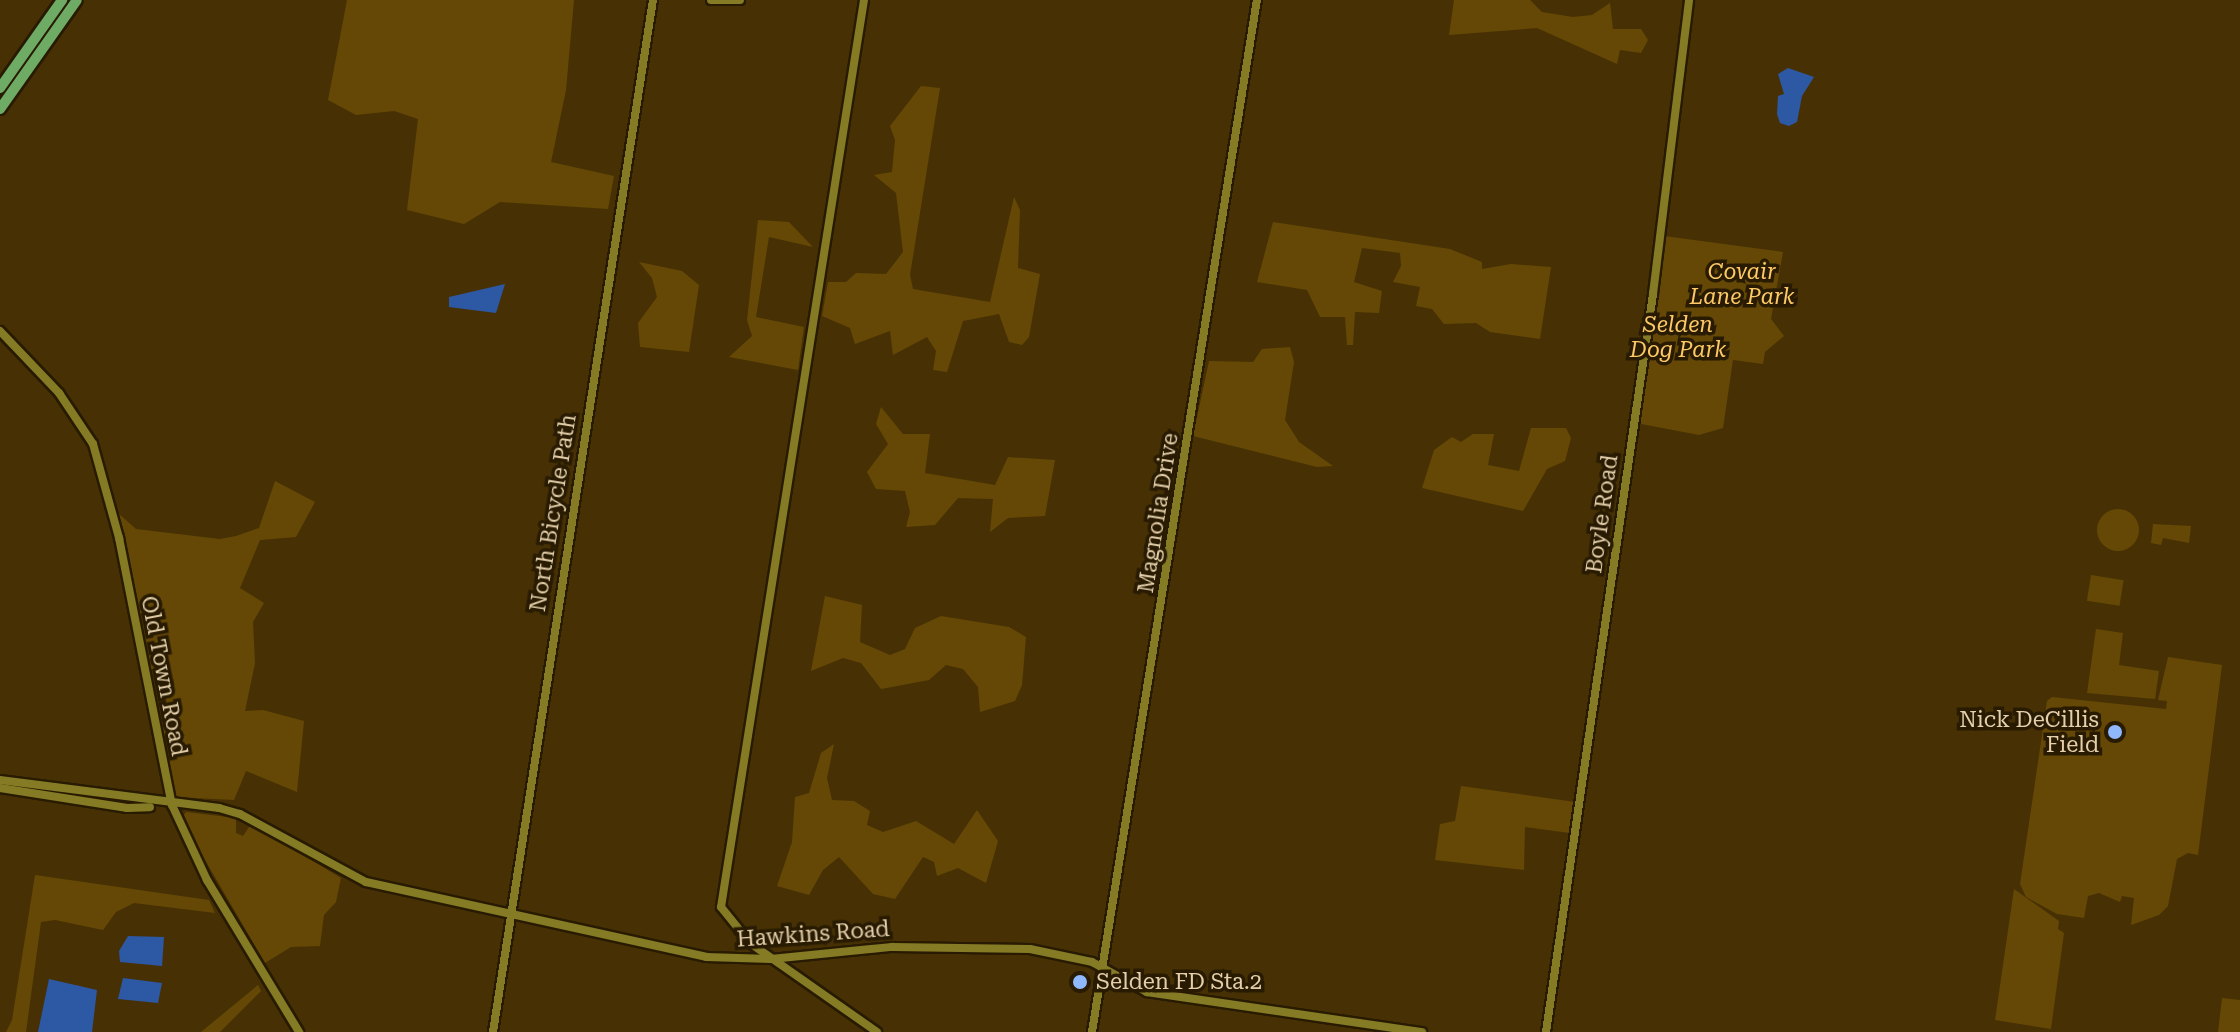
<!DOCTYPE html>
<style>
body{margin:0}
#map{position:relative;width:2240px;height:1032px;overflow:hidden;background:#473104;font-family:"Roboto Serif",serif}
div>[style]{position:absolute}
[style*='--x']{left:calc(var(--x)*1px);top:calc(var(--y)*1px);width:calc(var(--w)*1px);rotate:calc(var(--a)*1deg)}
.green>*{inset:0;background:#654805;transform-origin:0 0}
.round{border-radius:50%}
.water>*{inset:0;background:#2d58a4}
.roads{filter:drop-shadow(2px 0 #281b02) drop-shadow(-2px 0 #281b02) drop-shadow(0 2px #281b02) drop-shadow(0 -2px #281b02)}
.secondary>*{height:8px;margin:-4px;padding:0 4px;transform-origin:4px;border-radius:4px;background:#857b24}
.highway>*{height:10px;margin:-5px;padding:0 5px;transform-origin:5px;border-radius:5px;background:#6eab64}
.dots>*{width:22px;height:22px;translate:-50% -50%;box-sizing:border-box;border:4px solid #281b02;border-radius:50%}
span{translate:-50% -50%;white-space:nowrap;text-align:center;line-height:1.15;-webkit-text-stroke:7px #281b02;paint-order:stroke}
.park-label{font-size:22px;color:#fdc967;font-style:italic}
.street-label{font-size:22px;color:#e4cfaa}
.poi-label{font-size:22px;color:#e4cfaa}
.right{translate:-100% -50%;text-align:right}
.left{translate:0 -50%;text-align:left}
</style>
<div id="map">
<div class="green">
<i style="clip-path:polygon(347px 0,574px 0,566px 90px,551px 162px,614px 176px,608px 209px,500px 202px,464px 224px,407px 210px,418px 119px,394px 111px,356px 115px,328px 100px)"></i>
<i style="clip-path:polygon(1454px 0,1530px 0,1542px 12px,1573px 17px,1592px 15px,1610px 3px,1613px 29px,1641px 29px,1648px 40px,1641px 53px,1620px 50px,1617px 64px,1537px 28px,1449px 35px)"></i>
<i style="clip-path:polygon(921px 86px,940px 88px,910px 275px,913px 289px,990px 302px,1014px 197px,1020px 210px,1018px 268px,1040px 274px,1029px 337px,1022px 345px,1009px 342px,999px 314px,963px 321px,947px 372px,933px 370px,936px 351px,927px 337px,893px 355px,890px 331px,855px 344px,850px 328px,822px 316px,828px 282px,846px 282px,856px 273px,886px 274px,903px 252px,896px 193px,874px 175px,892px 172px,895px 140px,890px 126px)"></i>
<i style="clip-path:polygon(758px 220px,789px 222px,813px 247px,769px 237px,756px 317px,804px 327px,798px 370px,729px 357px,752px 336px,747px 320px)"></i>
<i style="clip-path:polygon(1273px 222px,1450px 249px,1482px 262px,1482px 269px,1511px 264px,1551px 267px,1540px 339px,1490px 332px,1476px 323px,1444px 324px,1432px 309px,1416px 306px,1420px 287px,1393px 282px,1401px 266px,1400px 253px,1362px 248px,1354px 282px,1382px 291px,1379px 313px,1355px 312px,1353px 345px,1347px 345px,1345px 317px,1320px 317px,1307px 290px,1257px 282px)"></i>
<i style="clip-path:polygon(1664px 236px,1783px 252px,1771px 319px,1784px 336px,1765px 352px,1763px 364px,1733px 360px,1723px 428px,1699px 435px,1636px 423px)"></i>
<i style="clip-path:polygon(639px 262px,682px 271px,699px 285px,689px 352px,640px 347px,638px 323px,657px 297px,652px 278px)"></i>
<i style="clip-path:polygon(1290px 347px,1294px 362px,1285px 420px,1299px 442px,1333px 466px,1317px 467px,1193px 436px,1209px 361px,1253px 362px,1262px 349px)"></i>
<i style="clip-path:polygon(881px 407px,903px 434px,930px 434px,925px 473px,995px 485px,1008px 457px,1055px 460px,1045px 516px,1008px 518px,990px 532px,993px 499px,958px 498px,935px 525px,906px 527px,910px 512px,905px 491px,876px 489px,867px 472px,888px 444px,876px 424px)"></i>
<i style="clip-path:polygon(1531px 428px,1566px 428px,1571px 438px,1565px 461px,1547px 469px,1523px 511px,1422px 488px,1434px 450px,1452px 437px,1461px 442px,1473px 434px,1494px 434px,1488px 465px,1519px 471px)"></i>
<i style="clip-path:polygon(275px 481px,315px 502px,296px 537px,260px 540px,240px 588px,264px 603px,253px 622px,255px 663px,245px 711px,263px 710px,304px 721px,297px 792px,246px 771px,234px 800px,176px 797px,119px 514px,136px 529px,220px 539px,236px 536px,259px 528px)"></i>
<i class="round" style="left:2097px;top:509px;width:42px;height:42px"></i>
<i style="clip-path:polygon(2153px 524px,2191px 526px,2189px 543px,2163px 538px,2161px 545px,2151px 543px)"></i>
<i style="left:2091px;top:575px;width:33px;height:26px;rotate:9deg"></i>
<i style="clip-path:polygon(825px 596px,862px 605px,860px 642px,890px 655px,905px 649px,915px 628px,941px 616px,1009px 627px,1026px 637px,1022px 685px,1015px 701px,980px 712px,978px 687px,963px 669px,946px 665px,929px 680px,881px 689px,861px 663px,843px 658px,811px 671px)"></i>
<i style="clip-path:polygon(2096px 629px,2123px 633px,2119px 665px,2159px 671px,2155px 699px,2087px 693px)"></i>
<i style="clip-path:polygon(2168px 657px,2222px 665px,2198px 855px,2188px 853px,2177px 859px,2168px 906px,2159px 915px,2131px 925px,2134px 898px,2122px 896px,2120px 902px,2099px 893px,2088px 896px,2084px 918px,2057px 914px,2026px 897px,2020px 884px,2047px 701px,2052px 697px,2166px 709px,2167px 701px,2158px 700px)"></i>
<i style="clip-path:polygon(834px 744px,827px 778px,832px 800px,854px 801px,870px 811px,867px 825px,883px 832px,916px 821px,954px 844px,977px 810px,998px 841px,986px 883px,958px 868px,937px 876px,934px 862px,923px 857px,895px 899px,873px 894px,839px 857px,823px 870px,809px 895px,777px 886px,792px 842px,795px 797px,809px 793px,821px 753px)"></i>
<i style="clip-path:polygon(1461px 786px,1575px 802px,1570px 833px,1525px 827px,1524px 870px,1435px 860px,1440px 824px,1455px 821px)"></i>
<i style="clip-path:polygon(186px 812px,236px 818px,236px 833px,243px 836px,251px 824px,341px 878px,336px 902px,324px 915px,320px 946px,291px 947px,265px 963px,181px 819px)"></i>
<i style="clip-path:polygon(35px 875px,209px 900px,215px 913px,134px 903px,116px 912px,103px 930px,55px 920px,41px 922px,26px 1032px,6px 1032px,12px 1020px)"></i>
<i style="clip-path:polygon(2014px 889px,2059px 921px,2058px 929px,2064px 933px,2051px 1029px,1995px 1020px)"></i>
<i style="clip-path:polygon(258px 985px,261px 991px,220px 1032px,201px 1032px)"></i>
<i style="clip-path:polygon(2222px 998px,2240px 1000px,2240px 1032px,2218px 1032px)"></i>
</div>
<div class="water">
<i style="clip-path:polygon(1788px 68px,1814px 77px,1802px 96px,1797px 122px,1789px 126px,1780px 123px,1777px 114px,1778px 96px,1784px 94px,1778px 74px)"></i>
<i style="clip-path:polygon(505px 284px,496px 313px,449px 307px,449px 297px)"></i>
<i style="clip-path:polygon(128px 936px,164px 937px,162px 966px,120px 962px,119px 951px)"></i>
<i style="clip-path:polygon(123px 978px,162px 983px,158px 1003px,118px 999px)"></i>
<i style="clip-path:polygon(49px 979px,97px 990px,92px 1032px,38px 1032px)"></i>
</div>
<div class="roads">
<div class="secondary">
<i style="--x:711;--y:0;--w:29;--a:0"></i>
<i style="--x:864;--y:0;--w:918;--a:98.96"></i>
<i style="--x:721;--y:907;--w:46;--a:51.1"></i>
<i style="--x:750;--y:943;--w:155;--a:35"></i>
<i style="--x:0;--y:331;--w:86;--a:46.4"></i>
<i style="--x:59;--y:393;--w:61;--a:56.3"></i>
<i style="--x:93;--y:444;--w:98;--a:74.5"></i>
<i style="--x:119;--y:538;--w:272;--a:78.8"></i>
<i style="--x:172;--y:805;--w:83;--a:65"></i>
<i style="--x:207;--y:880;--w:178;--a:58.8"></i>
<i style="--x:0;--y:780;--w:221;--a:7.3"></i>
<i style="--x:219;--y:808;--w:22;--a:16"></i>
<i style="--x:240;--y:814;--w:143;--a:28.4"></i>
<i style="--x:366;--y:882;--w:348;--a:12.4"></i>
<i style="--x:706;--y:957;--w:65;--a:1.8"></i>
<i style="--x:771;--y:959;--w:122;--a:-5.7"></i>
<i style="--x:892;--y:947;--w:138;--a:0.8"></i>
<i style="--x:1030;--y:949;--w:63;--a:11.8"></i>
<i style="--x:1092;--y:962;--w:63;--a:28.6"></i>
<i style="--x:1147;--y:992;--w:278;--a:8.3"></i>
<i style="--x:0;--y:788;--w:129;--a:8.9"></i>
<i style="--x:127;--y:808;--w:23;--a:-2"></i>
<i style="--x:493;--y:1032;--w:1044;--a:-81.19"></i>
<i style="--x:1092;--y:1032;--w:1045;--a:-80.92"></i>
<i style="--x:1546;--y:1032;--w:746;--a:-81.75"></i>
<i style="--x:1653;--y:294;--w:296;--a:-83"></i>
</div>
<div class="highway">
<i style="--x:0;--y:88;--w:108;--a:-54.8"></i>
<i style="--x:0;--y:109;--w:133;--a:-54.8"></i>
</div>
</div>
<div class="dots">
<i style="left:2115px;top:732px;background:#90b8fd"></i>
<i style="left:1080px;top:982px;background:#90b8fd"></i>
</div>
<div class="park-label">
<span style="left:1742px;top:284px">Covair<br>Lane Park</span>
<span style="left:1678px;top:337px">Selden<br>Dog Park</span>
</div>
<div class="street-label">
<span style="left:553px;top:513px;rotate:-81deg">North Bicycle Path</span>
<span style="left:1158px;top:513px;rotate:-81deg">Magnolia Drive</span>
<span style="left:1602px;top:514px;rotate:-82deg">Boyle Road</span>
<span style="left:164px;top:676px;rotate:79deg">Old Town Road</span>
<span style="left:813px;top:934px;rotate:-4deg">Hawkins Road</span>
</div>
<div class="poi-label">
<span class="right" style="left:2099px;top:732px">Nick DeCillis<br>Field</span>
<span class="left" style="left:1096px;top:982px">Selden FD Sta.2</span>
</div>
</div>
